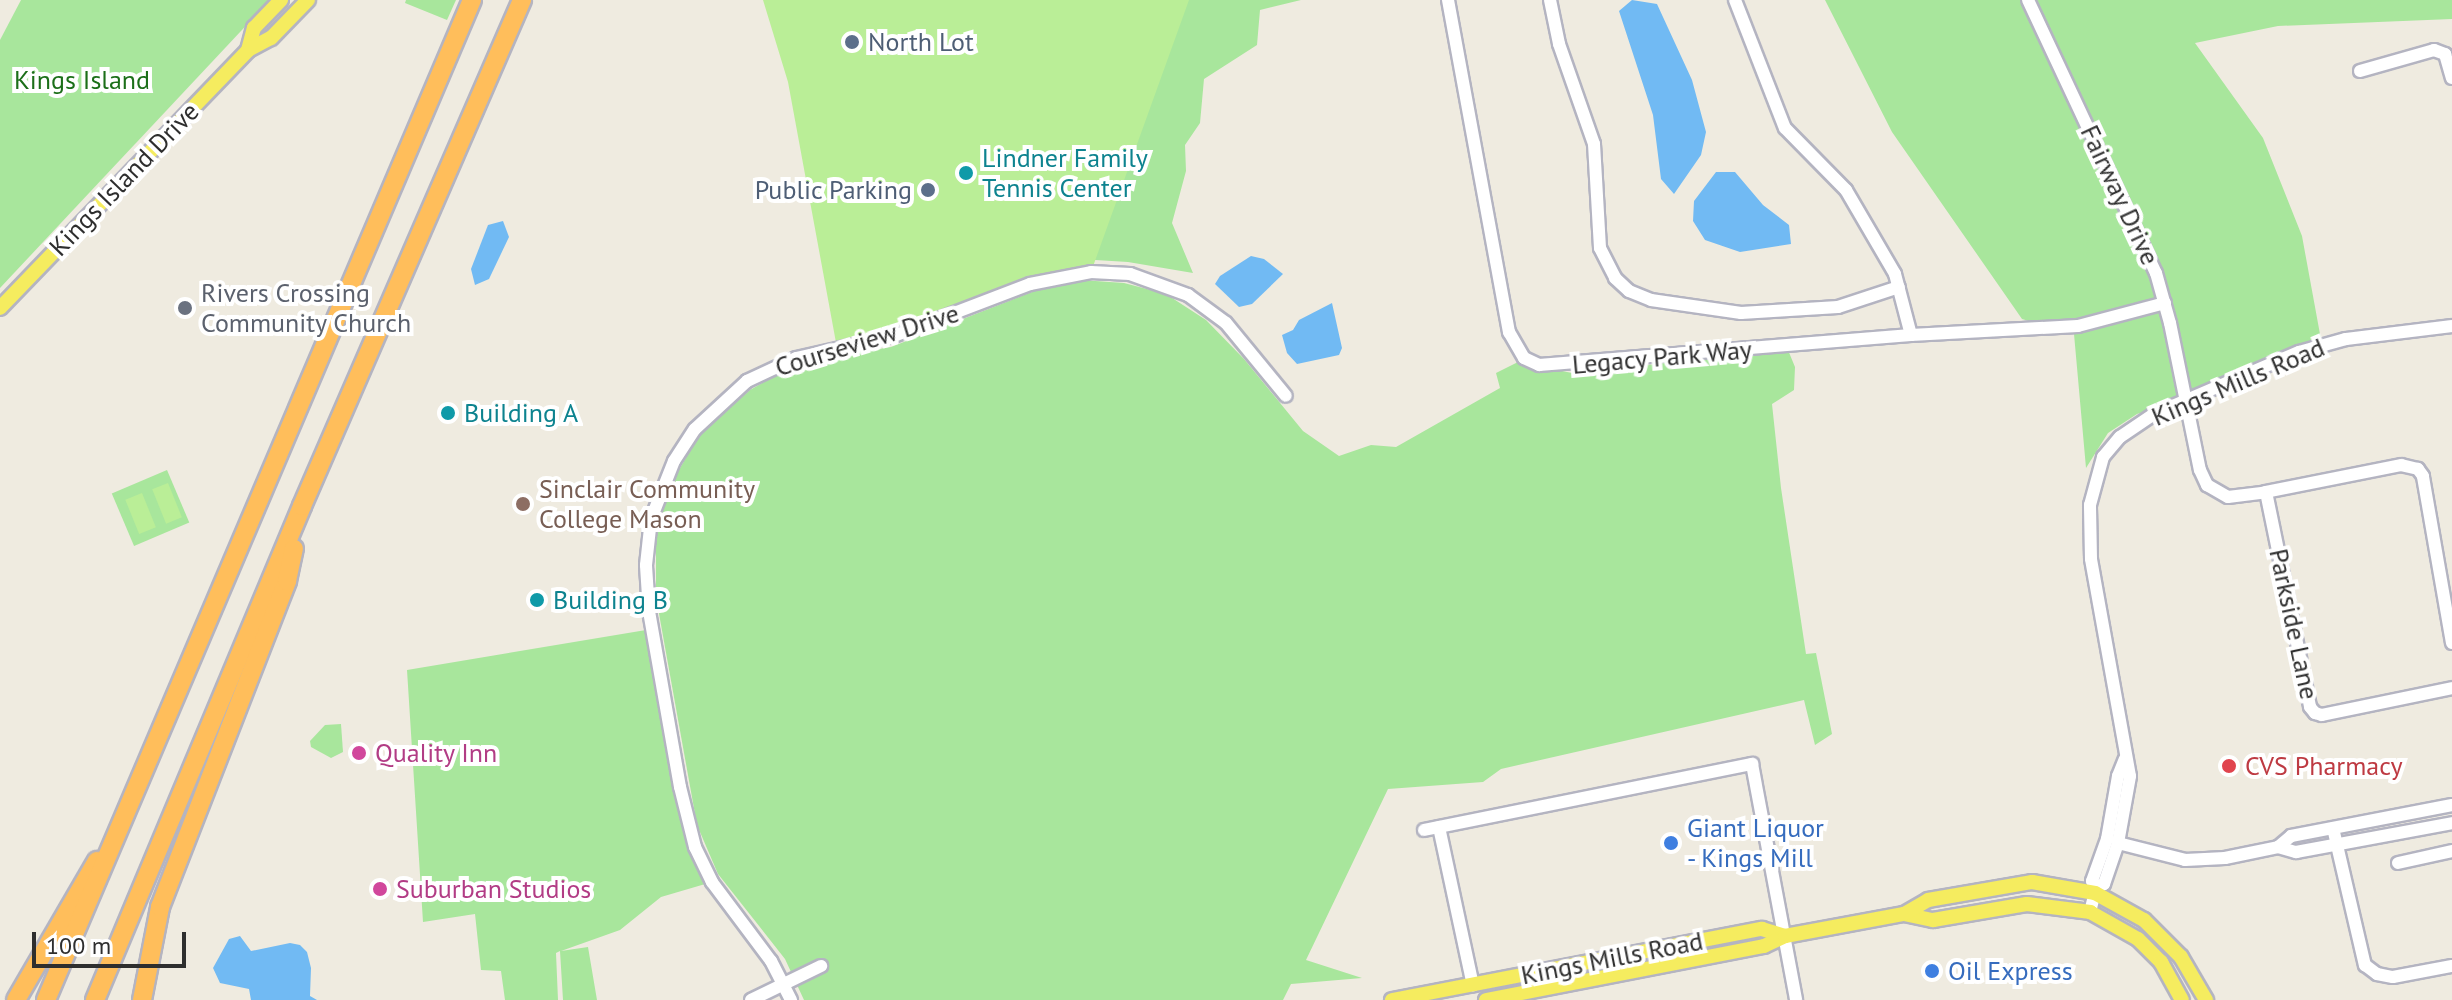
<!DOCTYPE html>
<style>
body{margin:0}
#map{position:relative;width:2452px;height:1000px;overflow:hidden;background:#efebe0;font-family:"PT Sans",sans-serif}
div>[style]{position:absolute}
[style*='--x']{left:calc(var(--x)*1px);top:calc(var(--y)*1px);width:calc(var(--w)*1px);rotate:calc(var(--a)*1deg)}
.green>*{inset:0;background:#a8e69c;transform-origin:0 0}
.pitch>*{inset:0;background:#baee97;transform-origin:0 0}
.water>*{inset:0;background:#71baf3}
.roads{filter:drop-shadow(2px 0 #b4b4c1) drop-shadow(-2px 0 #b4b4c1) drop-shadow(0 2px #b4b4c1) drop-shadow(0 -2px #b4b4c1)}
.minor>*{height:12px;margin:-6px;padding:0 6px;transform-origin:6px;border-radius:6px;background:#fff}
.major>*{height:14px;margin:-7px;padding:0 7px;transform-origin:7px;border-radius:7px;background:#f5ec5f}
.highway>*{height:18px;margin:-9px;padding:0 9px;transform-origin:9px;border-radius:9px;background:#ffbe5b}
.dots>*{width:22px;height:22px;translate:-50% -50%;box-sizing:border-box;border:4px solid #fff;border-radius:50%}
span{translate:-50% -50%;white-space:nowrap;text-align:center;line-height:1.15;-webkit-text-stroke:8px #fff;paint-order:stroke}
.service-label{font-size:26px;color:#4e5e75}
.left{translate:0 -50%;text-align:left}
.right{translate:-100% -50%;text-align:right}
.park-label{font-size:26px;color:#1c6f19}
.culture-label{font-size:26px;color:#0d838f}
.street-label{font-size:26px;color:#2e2e2e}
.worship-label{font-size:26px;color:#5b616d}
.education-label{font-size:26px;color:#785e54}
.hotel-label{font-size:26px;color:#b23c85}
.health-label{font-size:26px;color:#be3a42}
.shop-label{font-size:26px;color:#366cbe}
.scale{position:absolute;left:32px;top:932px;width:154px;height:36px;box-sizing:border-box;border:4px solid #2e2e2e;border-top:0;padding-left:10px;font-size:24px;line-height:28px;white-space:nowrap;color:#2e2e2e;-webkit-text-stroke:6px #fff;paint-order:stroke}
</style>
<div id="map">
<div class="green">
<i style="clip-path:polygon(21px 0,270px 0,0 288px,0 40px)"></i>
<i style="clip-path:polygon(406px 0,456px 0,447px 20px,405px 3px)"></i>
<i style="clip-path:polygon(1098px 0,1301px 0,1260px 10px,1257px 45px,1204px 79px,1200px 123px,1185px 145px,1186px 171px,1172px 223px,1193px 273px,1128px 262px,1079px 259px)"></i>
<i style="clip-path:polygon(1825px 0,2452px 0,2452px 19px,2278px 26px,2195px 43px,2263px 138px,2302px 236px,2322px 345px,2186px 399px,2137px 414px,2108px 433px,2086px 468px,2074px 334px,2022px 319px,1892px 132px)"></i>
<i style="clip-path:polygon(1081px 280px,1124px 283px,1166px 294px,1206px 320px,1244px 359px,1303px 431px,1339px 456px,1371px 445px,1396px 447px,1500px 388px,1496px 373px,1518px 362px,1572px 373px,1788px 350px,1795px 367px,1794px 390px,1772px 404px,1781px 488px,1806px 654px,1816px 653px,1832px 734px,1815px 745px,1804px 700px,1501px 769px,1483px 782px,1388px 789px,1306px 960px,1362px 978px,1291px 984px,1283px 1000px,804px 1000px,785px 959px,718px 874px,697px 825px,656px 597px,656px 539px,668px 489px,699px 435px,750px 390px,787px 369px,824px 358px,891px 347px,1045px 287px)"></i>
<i style="left:167px;top:470px;width:57px;height:60px;rotate:67deg"></i>
<i style="clip-path:polygon(652px 629px,680px 787px,712px 882px,661px 897px,620px 930px,561px 951px,588px 947px,597px 1000px,563px 1000px,560px 951px,556px 953px,558px 1000px,505px 1000px,501px 971px,481px 970px,475px 914px,423px 922px,407px 670px)"></i>
<i style="clip-path:polygon(341px 724px,343px 752px,331px 758px,311px 747px,310px 741px,325px 725px)"></i>
</div>
<div class="pitch">
<i style="clip-path:polygon(763px 0,1189px 0,1091px 272px,1068px 274px,930px 325px,837px 348px,788px 82px)"></i>
<i style="left:168px;top:483px;width:37px;height:17px;rotate:68deg"></i>
<i style="left:142px;top:493px;width:37px;height:18px;rotate:68deg"></i>
</div>
<div class="water">
<i style="clip-path:polygon(1632px 0,1657px 4px,1692px 80px,1706px 132px,1701px 155px,1674px 194px,1661px 179px,1653px 115px,1619px 11px)"></i>
<i style="clip-path:polygon(1716px 172px,1735px 172px,1763px 205px,1789px 225px,1791px 244px,1740px 252px,1705px 240px,1693px 221px,1694px 201px)"></i>
<i style="clip-path:polygon(503px 221px,509px 237px,489px 279px,475px 285px,471px 269px,488px 225px)"></i>
<i style="clip-path:polygon(1251px 256px,1264px 259px,1283px 274px,1252px 304px,1239px 307px,1215px 284px,1220px 276px)"></i>
<i style="clip-path:polygon(1332px 303px,1342px 348px,1339px 355px,1297px 364px,1287px 353px,1282px 335px,1293px 330px,1299px 320px)"></i>
<i style="clip-path:polygon(240px 936px,251px 951px,290px 943px,300px 945px,307px 952px,311px 968px,310px 996px,317px 1000px,251px 1000px,249px 989px,220px 983px,213px 968px,229px 939px)"></i>
</div>
<div class="roads">
<div class="minor">
<i style="--x:1448;--y:0;--w:338;--a:79.6"></i>
<i style="--x:1509;--y:332;--w:30;--a:60"></i>
<i style="--x:1524;--y:358;--w:17;--a:25"></i>
<i style="--x:1539;--y:365;--w:373;--a:-4.6"></i>
<i style="--x:1911;--y:335;--w:167;--a:-3.1"></i>
<i style="--x:2078;--y:326;--w:90;--a:-14.8"></i>
<i style="--x:1550;--y:0;--w:45;--a:78.4"></i>
<i style="--x:1559;--y:44;--w:106;--a:70.7"></i>
<i style="--x:1594;--y:144;--w:104;--a:86.7"></i>
<i style="--x:1600;--y:248;--w:34;--a:63"></i>
<i style="--x:1615;--y:278;--w:19;--a:43"></i>
<i style="--x:1629;--y:291;--w:24;--a:22"></i>
<i style="--x:1651;--y:300;--w:91;--a:8.2"></i>
<i style="--x:1741;--y:313;--w:97;--a:-3.5"></i>
<i style="--x:1838;--y:307;--w:64;--a:-18.2"></i>
<i style="--x:1735;--y:0;--w:137;--a:68.7"></i>
<i style="--x:1785;--y:128;--w:87;--a:45.5"></i>
<i style="--x:1846;--y:190;--w:97;--a:59.7"></i>
<i style="--x:1895;--y:274;--w:63;--a:75.3"></i>
<i style="--x:2028;--y:0;--w:302;--a:64.9"></i>
<i style="--x:2156;--y:273;--w:52;--a:74.4"></i>
<i style="--x:2170;--y:323;--w:150;--a:78.5"></i>
<i style="--x:2200;--y:470;--w:17;--a:65"></i>
<i style="--x:2207;--y:485;--w:24;--a:30"></i>
<i style="--x:2228;--y:497;--w:38;--a:-7"></i>
<i style="--x:2360;--y:71;--w:77;--a:-15.8"></i>
<i style="--x:2434;--y:50;--w:12;--a:20"></i>
<i style="--x:2445;--y:54;--w:25;--a:74"></i>
<i style="--x:2452;--y:643;--w:169;--a:-99.9"></i>
<i style="--x:2423;--y:476;--w:9;--a:-126"></i>
<i style="--x:2418;--y:469;--w:17;--a:-167"></i>
<i style="--x:2401;--y:465;--w:138;--a:168.7"></i>
<i style="--x:2266;--y:492;--w:219;--a:78.4"></i>
<i style="--x:2310;--y:707;--w:8;--a:50"></i>
<i style="--x:2315;--y:713;--w:7;--a:16"></i>
<i style="--x:2322;--y:715;--w:133;--a:-11.7"></i>
<i style="--x:1439;--y:827;--w:162;--a:77.9"></i>
<i style="--x:2333;--y:828;--w:141;--a:76.9"></i>
<i style="--x:2365;--y:965;--w:15;--a:37"></i>
<i style="--x:2377;--y:974;--w:16;--a:11"></i>
<i style="--x:2393;--y:977;--w:60;--a:-10.6"></i>
<i style="--x:1424;--y:830;--w:335;--a:-11.4"></i>
<i style="--x:1752;--y:764;--w:240;--a:79.4"></i>
<i style="--x:2118;--y:843;--w:69;--a:14.2"></i>
<i style="--x:2185;--y:860;--w:40;--a:-2.9"></i>
<i style="--x:2225;--y:858;--w:54;--a:-11.7"></i>
<i style="--x:2278;--y:847;--w:19;--a:16"></i>
<i style="--x:2296;--y:852;--w:159;--a:-10.5"></i>
<i style="--x:2278;--y:847;--w:17;--a:-40"></i>
<i style="--x:2291;--y:836;--w:164;--a:-10.9"></i>
<i style="--x:2398;--y:863;--w:55;--a:-12.5"></i>
<i style="--x:2096;--y:888;--w:9;--a:-27"></i>
<i style="--x:2104;--y:884;--w:43;--a:-71.1"></i>
<i style="--x:2118;--y:843;--w:68;--a:-79.8"></i>
<i style="--x:2130;--y:776;--w:220;--a:-100.2"></i>
<i style="--x:2091;--y:559;--w:54;--a:-91.1"></i>
<i style="--x:2090;--y:505;--w:50;--a:-74.8"></i>
<i style="--x:2103;--y:457;--w:26;--a:-50"></i>
<i style="--x:2120;--y:437;--w:41;--a:-34.1"></i>
<i style="--x:2154;--y:414;--w:158;--a:-23.2"></i>
<i style="--x:2299;--y:352;--w:49;--a:-15.5"></i>
<i style="--x:2346;--y:339;--w:107;--a:-7"></i>
<i style="--x:2090;--y:912;--w:25;--a:-76"></i>
<i style="--x:2096;--y:888;--w:8;--a:-120"></i>
<i style="--x:2092;--y:881;--w:45;--a:-70.3"></i>
<i style="--x:2107;--y:839;--w:64;--a:-80.1"></i>
<i style="--x:2118;--y:776;--w:18;--a:-68"></i>
<i style="--x:751;--y:1000;--w:78;--a:-25.9"></i>
<i style="--x:791;--y:1000;--w:44;--a:-117.1"></i>
<i style="--x:771;--y:961;--w:99;--a:-126.8"></i>
<i style="--x:712;--y:882;--w:39;--a:-116"></i>
<i style="--x:695;--y:847;--w:62;--a:-104"></i>
<i style="--x:680;--y:787;--w:178;--a:-100"></i>
<i style="--x:649;--y:612;--w:47;--a:-93.7"></i>
<i style="--x:646;--y:565;--w:46;--a:-83.8"></i>
<i style="--x:651;--y:519;--w:62;--a:-68.4"></i>
<i style="--x:674;--y:461;--w:38;--a:-57"></i>
<i style="--x:695;--y:429;--w:71;--a:-42.7"></i>
<i style="--x:747;--y:381;--w:54;--a:-25.1"></i>
<i style="--x:796;--y:358;--w:100;--a:-12.7"></i>
<i style="--x:894;--y:336;--w:146;--a:-20.9"></i>
<i style="--x:1030;--y:284;--w:62;--a:-11.1"></i>
<i style="--x:1091;--y:272;--w:39;--a:3"></i>
<i style="--x:1130;--y:274;--w:62;--a:19.9"></i>
<i style="--x:1188;--y:295;--w:47;--a:36.4"></i>
<i style="--x:1226;--y:323;--w:94;--a:50.6"></i>
</div>
<div class="major">
<i style="--x:248;--y:50;--w:23;--a:-75"></i>
<i style="--x:254;--y:28;--w:39;--a:-46"></i>
<i style="--x:0;--y:308;--w:358;--a:-46.1"></i>
<i style="--x:248;--y:50;--w:26;--a:-28"></i>
<i style="--x:271;--y:38;--w:53;--a:-45.8"></i>
<i style="--x:1904;--y:914;--w:30;--a:12"></i>
<i style="--x:1933;--y:920;--w:95;--a:-9.7"></i>
<i style="--x:2027;--y:904;--w:64;--a:7.2"></i>
<i style="--x:2090;--y:912;--w:55;--a:29.4"></i>
<i style="--x:2138;--y:939;--w:33;--a:45"></i>
<i style="--x:2161;--y:962;--w:43;--a:61.1"></i>
<i style="--x:1392;--y:1000;--w:377;--a:-10.9"></i>
<i style="--x:1762;--y:929;--w:24;--a:17"></i>
<i style="--x:1486;--y:1000;--w:283;--a:-11"></i>
<i style="--x:1764;--y:946;--w:23;--a:-25"></i>
<i style="--x:1785;--y:936;--w:121;--a:-10.5"></i>
<i style="--x:1904;--y:914;--w:28;--a:-30"></i>
<i style="--x:1928;--y:900;--w:106;--a:-9.8"></i>
<i style="--x:2032;--y:882;--w:64;--a:9.9"></i>
<i style="--x:2095;--y:893;--w:56;--a:28.9"></i>
<i style="--x:2144;--y:920;--w:52;--a:45"></i>
<i style="--x:2181;--y:957;--w:50;--a:59.8"></i>
</div>
<div class="highway">
<i style="--x:16;--y:1000;--w:161;--a:-59.8"></i>
<i style="--x:46;--y:1000;--w:1087;--a:-66.93"></i>
<i style="--x:95;--y:1000;--w:536;--a:-67.26"></i>
<i style="--x:302;--y:506;--w:552;--a:-66.5"></i>
<i style="--x:142;--y:1000;--w:95;--a:-79"></i>
<i style="--x:160;--y:907;--w:350;--a:-68.7"></i>
<i style="--x:287;--y:581;--w:33;--a:-78"></i>
</div>
</div>
<div class="dots">
<i style="left:852px;top:42px;background:#5c6f8a"></i>
<i style="left:966px;top:173px;background:#0f9aa8"></i>
<i style="left:928px;top:190px;background:#5c6f8a"></i>
<i style="left:185px;top:308px;background:#6b7280"></i>
<i style="left:448px;top:413px;background:#0f9aa8"></i>
<i style="left:523px;top:504px;background:#8d6e63"></i>
<i style="left:537px;top:600px;background:#0f9aa8"></i>
<i style="left:359px;top:753px;background:#d1479c"></i>
<i style="left:2229px;top:766px;background:#e0444e"></i>
<i style="left:1671px;top:843px;background:#3f7fe0"></i>
<i style="left:380px;top:889px;background:#d1479c"></i>
<i style="left:1932px;top:971px;background:#3f7fe0"></i>
</div>
<div class="service-label">
<span class="left" style="left:868px;top:42px">North Lot</span>
<span class="right" style="left:912px;top:190px">Public Parking</span>
</div>
<div class="park-label">
<span style="left:82px;top:80px">Kings Island</span>
</div>
<div class="culture-label">
<span class="left" style="left:982px;top:173px">Lindner Family<br>Tennis Center</span>
<span class="left" style="left:464px;top:413px">Building A</span>
<span class="left" style="left:553px;top:600px">Building B</span>
</div>
<div class="street-label">
<span style="left:124px;top:179px;rotate:-46deg">Kings Island Drive</span>
<span style="left:2120px;top:195px;rotate:65deg">Fairway Drive</span>
<span style="left:867px;top:340px;rotate:-17deg">Courseview Drive</span>
<span style="left:1662px;top:357px;rotate:-5deg">Legacy Park Way</span>
<span style="left:2238px;top:382px;rotate:-23deg">Kings Mills Road</span>
<span style="left:2294px;top:624px;rotate:78deg">Parkside Lane</span>
<span style="left:1612px;top:958px;rotate:-11deg">Kings Mills Road</span>
</div>
<div class="worship-label">
<span class="left" style="left:201px;top:308px">Rivers Crossing<br>Community Church</span>
</div>
<div class="education-label">
<span class="left" style="left:539px;top:504px">Sinclair Community<br>College Mason</span>
</div>
<div class="hotel-label">
<span class="left" style="left:375px;top:753px">Quality Inn</span>
<span class="left" style="left:396px;top:889px">Suburban Studios</span>
</div>
<div class="health-label">
<span class="left" style="left:2245px;top:766px">CVS Pharmacy</span>
</div>
<div class="shop-label">
<span class="left" style="left:1687px;top:843px">Giant Liquor<br>- Kings Mill</span>
<span class="left" style="left:1948px;top:971px">Oil Express</span>
</div>
<div class="scale">100 m</div>
</div>
